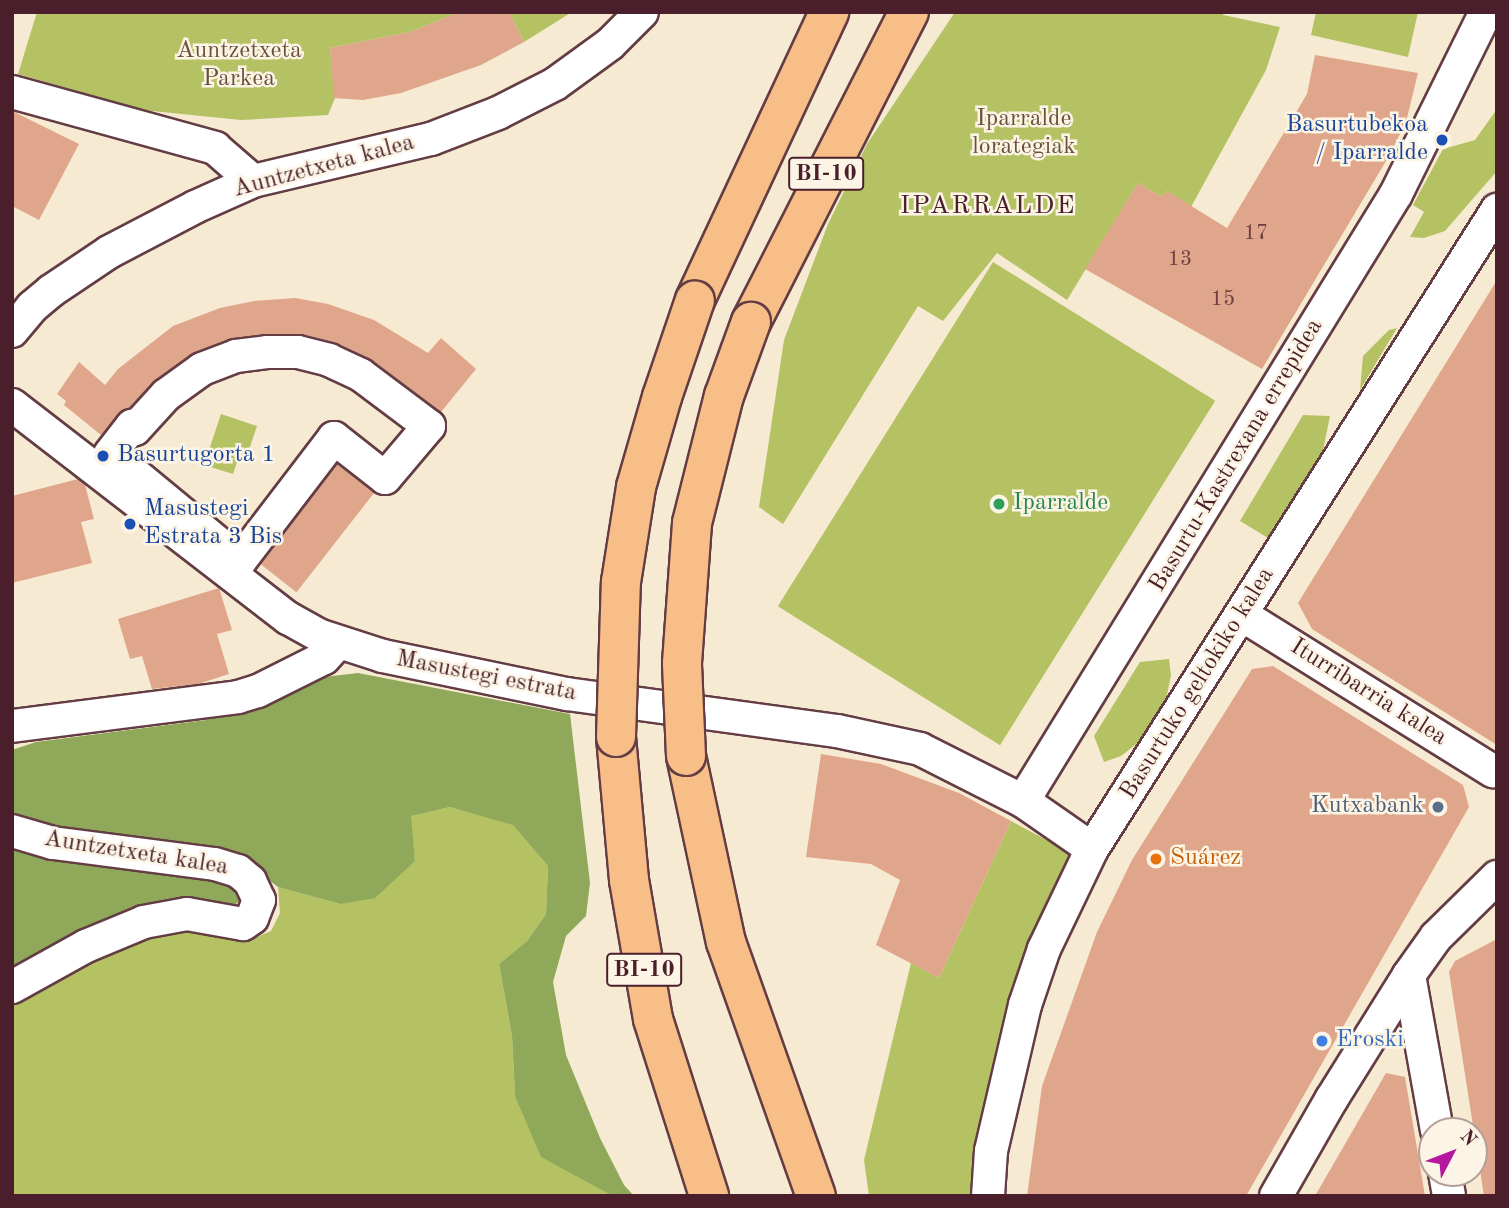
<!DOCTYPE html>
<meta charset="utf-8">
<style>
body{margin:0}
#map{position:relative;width:1509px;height:1208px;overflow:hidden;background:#f7ead2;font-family:"Old Standard TT",serif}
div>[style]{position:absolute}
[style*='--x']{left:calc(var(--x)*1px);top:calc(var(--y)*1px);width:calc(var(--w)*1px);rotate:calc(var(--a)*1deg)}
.green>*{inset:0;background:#b4c264;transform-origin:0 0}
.forest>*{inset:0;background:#8fa85a}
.building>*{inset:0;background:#dfa68b;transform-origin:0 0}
.roads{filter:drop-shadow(2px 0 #643d44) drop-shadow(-2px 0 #643d44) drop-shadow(0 2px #643d44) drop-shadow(0 -2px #643d44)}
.minor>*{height:32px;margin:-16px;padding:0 16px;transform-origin:16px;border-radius:16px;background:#fff}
.highway>*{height:38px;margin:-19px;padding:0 19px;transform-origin:19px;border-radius:19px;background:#f7be88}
.bridges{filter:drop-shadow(2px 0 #643d44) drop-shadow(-2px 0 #643d44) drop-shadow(0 2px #643d44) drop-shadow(0 -2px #643d44)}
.highway-bridge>*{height:38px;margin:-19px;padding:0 19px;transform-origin:19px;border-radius:19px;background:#f7be88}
.dots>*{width:19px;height:19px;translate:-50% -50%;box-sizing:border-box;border:4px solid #fcf5e5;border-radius:50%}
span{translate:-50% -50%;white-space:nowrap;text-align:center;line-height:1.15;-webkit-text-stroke:5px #fcf5e5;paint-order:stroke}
.number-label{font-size:21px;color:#6f4143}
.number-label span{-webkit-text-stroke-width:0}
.shield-label span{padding:2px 5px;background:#fcf5e5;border:2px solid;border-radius:5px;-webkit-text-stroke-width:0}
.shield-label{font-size:23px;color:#4a1f2b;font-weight:700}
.park-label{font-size:24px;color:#6a503c}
.transit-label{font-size:24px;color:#164399}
.right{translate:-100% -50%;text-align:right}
.left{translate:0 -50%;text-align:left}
.street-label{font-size:24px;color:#4a1f2b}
.leisure-label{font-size:24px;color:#27864d}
.service-label{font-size:24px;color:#4e5e75}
.food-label{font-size:24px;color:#c56008}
.shop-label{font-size:24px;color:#366cbe}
.neighbourhood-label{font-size:26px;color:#4a1f2b;letter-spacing:2px}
.frame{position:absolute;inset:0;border:14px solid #4a1f2b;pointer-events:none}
.north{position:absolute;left:1418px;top:1117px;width:70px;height:70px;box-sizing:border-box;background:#fcf5e5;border:2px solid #b59f9b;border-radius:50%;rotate:48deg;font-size:19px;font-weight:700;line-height:28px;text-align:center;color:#4a1f2b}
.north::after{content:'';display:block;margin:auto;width:24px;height:32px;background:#b5179e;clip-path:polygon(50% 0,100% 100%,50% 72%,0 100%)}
</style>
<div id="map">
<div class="green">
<i style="clip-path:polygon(37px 12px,460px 12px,410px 32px,330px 48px,335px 98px,328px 115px,241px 120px,142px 110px,18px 74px)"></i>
<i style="clip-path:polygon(509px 12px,572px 12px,524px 42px)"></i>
<i style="clip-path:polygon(955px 12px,1224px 12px,1223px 15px,1280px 27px,1266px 70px,1191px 207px,1167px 191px,1162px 197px,1138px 183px,1067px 300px,997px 253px,943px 321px,918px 306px,783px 524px,759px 507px,784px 340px,828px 224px,867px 144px)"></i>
<i style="clip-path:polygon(1316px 12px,1418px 12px,1408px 57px,1311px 35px)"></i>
<i style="clip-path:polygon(1497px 109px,1497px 171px,1445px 231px,1424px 238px,1410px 237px,1424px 212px,1413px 205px,1443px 149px,1475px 140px)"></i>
<i style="left:993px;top:262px;width:262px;height:406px;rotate:32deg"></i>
<i style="clip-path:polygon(1397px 328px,1360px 390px,1363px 356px,1389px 330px)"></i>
<i style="clip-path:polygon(221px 414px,257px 426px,247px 456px,240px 454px,233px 474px,204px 465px)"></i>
<i style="clip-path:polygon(1303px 415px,1330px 416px,1322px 455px,1268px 538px,1240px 521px)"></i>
<i style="clip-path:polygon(1169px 659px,1171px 675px,1165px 705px,1149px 734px,1121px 756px,1104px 762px,1094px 736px,1140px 662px)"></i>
<i style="clip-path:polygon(450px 807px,513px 824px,548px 866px,546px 914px,527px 941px,499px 964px,512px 1036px,515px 1096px,588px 1181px,613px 1196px,12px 1196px,12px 999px,71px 967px,165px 932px,211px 932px,250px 940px,271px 931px,280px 913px,278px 887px,340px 904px,415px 861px,410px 816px)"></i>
<i style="clip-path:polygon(1011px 821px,1069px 852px,1074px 875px,982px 1196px,869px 1196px,864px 1160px,911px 963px,939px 978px)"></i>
</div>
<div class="forest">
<i style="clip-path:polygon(358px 673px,570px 714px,590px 883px,586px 916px,566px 936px,553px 982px,566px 1055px,600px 1138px,624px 1185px,634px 1196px,613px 1196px,541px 1157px,515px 1096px,512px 1036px,499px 964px,527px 941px,546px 914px,548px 866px,513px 825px,450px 807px,411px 816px,415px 861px,375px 898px,340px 904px,278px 887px,244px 861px,91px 840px,12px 817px,12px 750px,36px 742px,206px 720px,315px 678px)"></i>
<i style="clip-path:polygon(12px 845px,213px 880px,231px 888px,240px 900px,232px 908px,214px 901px,183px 901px,12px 976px)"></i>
</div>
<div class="building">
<i style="clip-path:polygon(460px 12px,509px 12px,524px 42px,481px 65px,401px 93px,363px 100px,334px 98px,330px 48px,410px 32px)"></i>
<i style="clip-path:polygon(1315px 55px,1418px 73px,1406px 122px,1389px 156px,1262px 369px,1085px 269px,1138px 183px,1162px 197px,1167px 191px,1227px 228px,1307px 94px)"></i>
<i style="clip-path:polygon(12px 111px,79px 144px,39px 220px,12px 206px)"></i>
<i style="clip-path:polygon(1497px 280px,1497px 745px,1312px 629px,1298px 603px)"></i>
<i style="clip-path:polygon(295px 298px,328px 304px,374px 320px,428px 353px,441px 338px,476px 369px,441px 412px,372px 360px,337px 343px,302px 334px,267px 334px,230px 339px,192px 354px,153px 382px,129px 408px,118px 415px,101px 435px,64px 405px,66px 401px,57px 394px,79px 362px,105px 385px,118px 369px,173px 326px,220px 308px,254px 301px)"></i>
<i style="left:337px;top:464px;width:47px;height:126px;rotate:38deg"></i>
<i style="clip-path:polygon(78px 479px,85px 485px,94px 519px,81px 522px,92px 563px,12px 583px,12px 496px)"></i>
<i style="clip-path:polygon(219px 588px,232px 630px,217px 634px,229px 674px,198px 684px,152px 689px,142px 656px,130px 659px,118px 619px)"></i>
<i style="clip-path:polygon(1273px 666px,1463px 785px,1469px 807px,1246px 1196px,1027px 1196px,1042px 1086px,1097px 932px,1132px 860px,1252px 669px)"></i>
<i style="clip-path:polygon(821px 754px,881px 764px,959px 793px,1011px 821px,939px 978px,876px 945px,900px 880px,871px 864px,806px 857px)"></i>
<i style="clip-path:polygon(1497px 939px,1497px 1196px,1484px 1196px,1449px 972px,1455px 961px)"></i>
<i style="clip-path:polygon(1386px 1073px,1405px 1077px,1425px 1196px,1315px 1196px)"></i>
</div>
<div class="roads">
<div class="minor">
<i style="--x:12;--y:92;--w:211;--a:15.4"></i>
<i style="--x:215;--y:148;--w:50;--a:41"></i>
<i style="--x:12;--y:331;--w:31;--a:-50"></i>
<i style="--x:32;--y:307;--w:25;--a:-40"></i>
<i style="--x:51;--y:291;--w:70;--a:-33.9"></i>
<i style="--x:109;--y:252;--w:97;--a:-27.6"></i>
<i style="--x:195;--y:207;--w:64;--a:-24.1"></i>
<i style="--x:253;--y:181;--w:183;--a:-13.3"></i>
<i style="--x:431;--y:139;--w:72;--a:-21.2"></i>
<i style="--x:498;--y:113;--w:64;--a:-27"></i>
<i style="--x:555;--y:84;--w:68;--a:-36"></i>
<i style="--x:610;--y:44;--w:45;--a:-45"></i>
<i style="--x:267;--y:352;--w:31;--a:0"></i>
<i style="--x:298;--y:352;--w:32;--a:14"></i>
<i style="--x:329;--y:360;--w:35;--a:25"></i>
<i style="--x:361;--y:375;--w:85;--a:36.9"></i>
<i style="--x:429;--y:426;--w:68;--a:130.2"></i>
<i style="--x:385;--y:478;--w:65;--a:-141.9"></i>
<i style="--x:334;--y:438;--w:155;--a:127.4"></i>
<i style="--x:240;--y:561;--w:168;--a:-140.5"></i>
<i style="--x:110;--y:454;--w:36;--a:-52"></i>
<i style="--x:132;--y:426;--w:4;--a:45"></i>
<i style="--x:135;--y:429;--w:46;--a:-47.6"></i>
<i style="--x:166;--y:395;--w:44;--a:-35.8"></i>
<i style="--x:202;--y:369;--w:36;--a:-21"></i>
<i style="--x:236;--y:356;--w:31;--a:-7"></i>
<i style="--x:12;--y:405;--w:349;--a:37.7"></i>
<i style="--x:288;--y:618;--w:38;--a:29"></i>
<i style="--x:321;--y:636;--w:65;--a:17.9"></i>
<i style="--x:383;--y:656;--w:188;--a:11.7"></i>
<i style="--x:567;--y:694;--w:273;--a:7.8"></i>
<i style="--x:837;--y:731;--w:85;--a:12.2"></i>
<i style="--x:920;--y:749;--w:115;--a:26.8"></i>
<i style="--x:1023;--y:801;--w:84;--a:34.8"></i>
<i style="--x:1242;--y:615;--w:296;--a:31.9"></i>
<i style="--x:12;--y:726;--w:228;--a:-7.3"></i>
<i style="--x:238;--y:697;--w:21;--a:-17"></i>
<i style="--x:258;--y:691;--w:74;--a:-26.6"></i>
<i style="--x:324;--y:658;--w:21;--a:-47"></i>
<i style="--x:1023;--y:801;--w:712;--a:-58.43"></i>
<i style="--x:1396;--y:194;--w:203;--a:-63.7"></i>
<i style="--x:12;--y:831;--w:43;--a:16.3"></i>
<i style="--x:53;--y:843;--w:163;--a:7.4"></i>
<i style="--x:215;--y:864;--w:24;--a:17"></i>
<i style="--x:238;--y:871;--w:16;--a:40"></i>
<i style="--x:250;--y:881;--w:21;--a:65"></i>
<i style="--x:259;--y:900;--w:19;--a:111"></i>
<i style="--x:252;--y:918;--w:11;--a:146"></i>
<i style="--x:243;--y:924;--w:57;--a:-169.9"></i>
<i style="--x:187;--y:914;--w:44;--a:169.5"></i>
<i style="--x:144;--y:922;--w:63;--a:157.5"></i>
<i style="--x:86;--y:946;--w:85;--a:151"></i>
<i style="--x:1409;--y:975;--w:158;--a:79.8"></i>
<i style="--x:1445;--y:1173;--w:23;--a:80"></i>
<i style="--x:988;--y:1196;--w:45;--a:-86.2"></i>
<i style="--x:991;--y:1151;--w:150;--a:-76.9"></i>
<i style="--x:1025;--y:1005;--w:59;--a:-71.3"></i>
<i style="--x:1044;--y:949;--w:111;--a:-64.4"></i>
<i style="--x:1092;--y:849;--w:757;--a:-57.63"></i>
<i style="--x:1276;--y:1196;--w:111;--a:-60.2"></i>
<i style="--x:1331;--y:1100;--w:147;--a:-58"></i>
<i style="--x:1409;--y:975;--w:47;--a:-54.6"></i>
<i style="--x:1436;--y:937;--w:86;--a:-44.5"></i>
</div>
<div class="highway">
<i style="--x:695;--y:300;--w:318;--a:-65"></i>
<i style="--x:751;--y:322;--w:348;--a:-63"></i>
<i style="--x:616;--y:737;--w:144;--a:84.8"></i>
<i style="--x:629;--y:880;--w:141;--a:80.2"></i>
<i style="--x:653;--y:1019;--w:186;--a:72.4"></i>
<i style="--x:686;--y:756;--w:190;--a:77.9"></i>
<i style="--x:726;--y:942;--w:269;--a:70.5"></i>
</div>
</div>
<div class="bridges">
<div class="highway-bridge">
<i style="--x:616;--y:737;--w:155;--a:-88.2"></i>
<i style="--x:621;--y:582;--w:96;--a:-81"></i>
<i style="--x:636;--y:487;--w:94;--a:-73.9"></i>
<i style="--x:662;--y:397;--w:102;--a:-71.2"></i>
<i style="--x:686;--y:756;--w:93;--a:-92.5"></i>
<i style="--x:682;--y:663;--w:140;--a:-85.9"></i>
<i style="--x:692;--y:523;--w:131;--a:-75.9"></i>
<i style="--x:724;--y:396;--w:79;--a:-70"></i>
</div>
</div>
<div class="dots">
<i style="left:1442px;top:140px;background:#1a4fb4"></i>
<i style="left:103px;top:456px;background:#1a4fb4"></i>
<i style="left:999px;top:504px;background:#2e9e5b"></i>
<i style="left:130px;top:524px;background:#1a4fb4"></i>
<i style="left:1438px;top:807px;background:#5c6f8a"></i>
<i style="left:1156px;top:859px;background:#e8710a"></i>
<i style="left:1322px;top:1041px;background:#3f7fe0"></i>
</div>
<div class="number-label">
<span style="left:1256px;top:234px">17</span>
<span style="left:1180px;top:260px">13</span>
<span style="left:1223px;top:300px">15</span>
</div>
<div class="shield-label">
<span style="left:826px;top:174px">BI-10</span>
<span style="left:644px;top:970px">BI-10</span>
</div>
<div class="park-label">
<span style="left:239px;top:66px">Auntzetxeta<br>Parkea</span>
<span style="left:1024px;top:134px">Iparralde<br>lorategiak</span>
</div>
<div class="transit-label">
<span class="right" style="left:1428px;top:140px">Basurtubekoa<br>/ Iparralde</span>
<span class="left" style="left:117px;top:456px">Basurtugorta 1</span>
<span class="left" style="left:144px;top:524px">Masustegi<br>Estrata 3 Bis</span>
</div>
<div class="street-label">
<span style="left:324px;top:167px;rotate:-15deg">Auntzetxeta kalea</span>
<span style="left:1237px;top:456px;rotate:-59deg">Basurtu-Kastrexana errepidea</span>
<span style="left:486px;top:677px;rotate:11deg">Masustegi estrata</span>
<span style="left:1198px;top:684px;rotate:-58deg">Basurtuko geltokiko kalea</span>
<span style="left:1368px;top:693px;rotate:32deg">Iturribarria kalea</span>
<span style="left:136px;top:854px;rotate:9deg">Auntzetxeta kalea</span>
</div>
<div class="leisure-label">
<span class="left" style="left:1013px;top:504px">Iparralde</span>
</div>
<div class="service-label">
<span class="right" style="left:1424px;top:807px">Kutxabank</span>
</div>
<div class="food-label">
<span class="left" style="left:1170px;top:859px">Suárez</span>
</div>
<div class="shop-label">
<span class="left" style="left:1336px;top:1041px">Eroski</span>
</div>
<div class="neighbourhood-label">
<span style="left:988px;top:207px">IPARRALDE</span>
</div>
<div class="frame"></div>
<div class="north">N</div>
</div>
